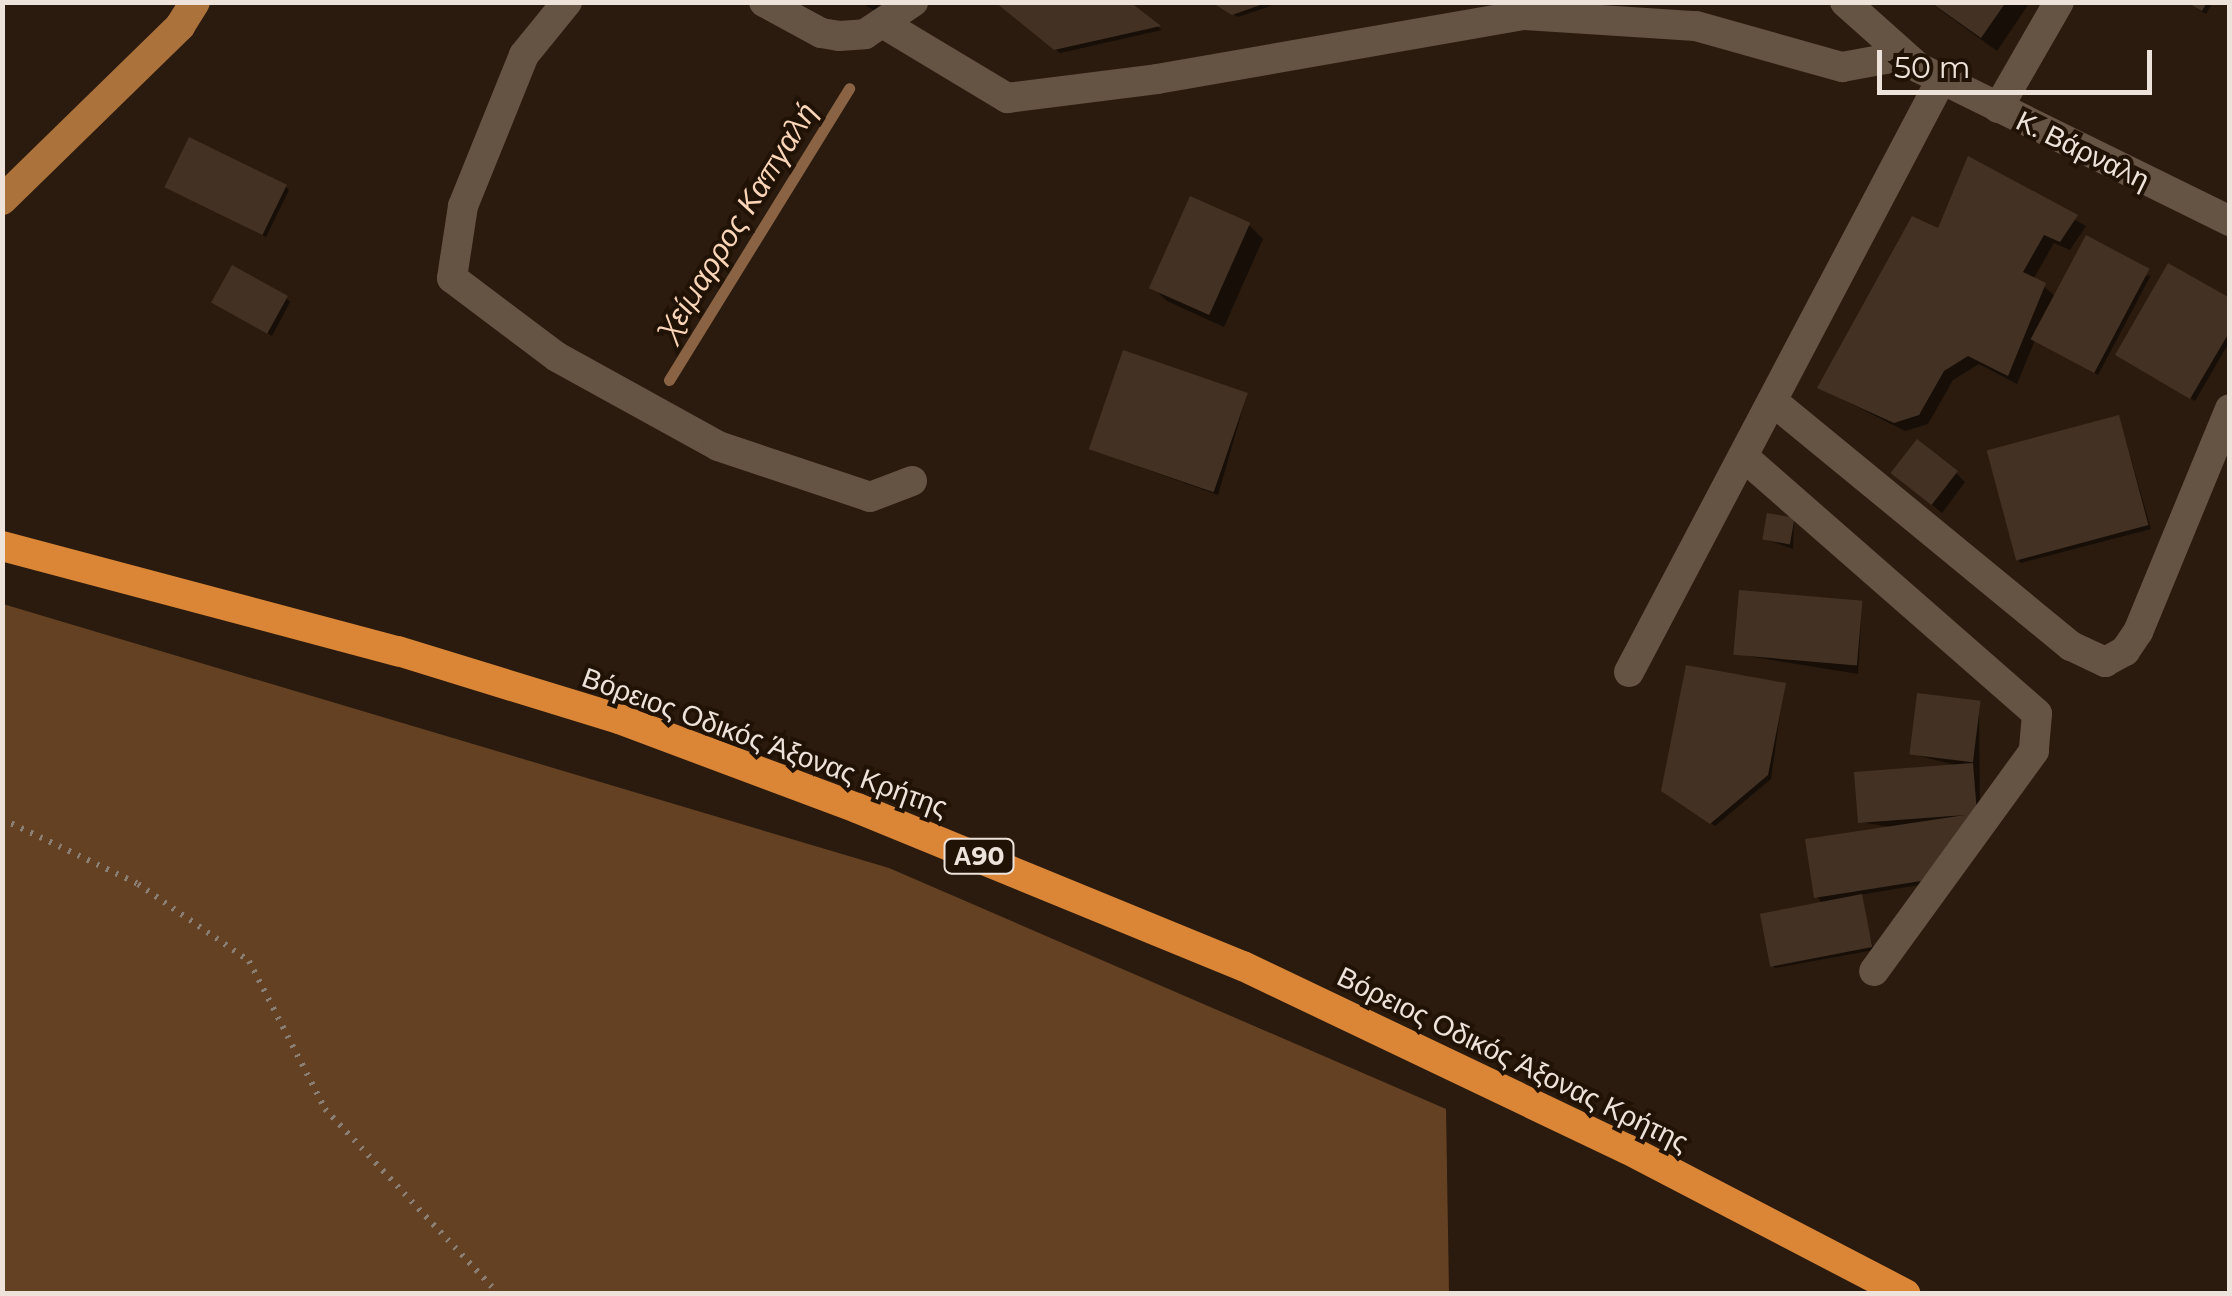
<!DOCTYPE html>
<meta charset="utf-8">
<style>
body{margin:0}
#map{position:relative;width:2232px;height:1296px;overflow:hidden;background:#2b1b0e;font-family:Montserrat,sans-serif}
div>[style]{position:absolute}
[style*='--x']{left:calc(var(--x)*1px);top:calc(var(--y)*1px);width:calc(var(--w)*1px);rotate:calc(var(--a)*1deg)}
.forest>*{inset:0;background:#644123}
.shadow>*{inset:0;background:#0007}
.stream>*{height:11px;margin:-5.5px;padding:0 5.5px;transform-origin:5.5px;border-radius:5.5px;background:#896344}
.building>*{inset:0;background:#433224;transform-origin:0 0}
.path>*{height:6px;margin-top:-3px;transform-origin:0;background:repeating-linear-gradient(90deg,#8b7e73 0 2.5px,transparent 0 10.5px)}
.minor>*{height:30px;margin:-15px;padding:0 15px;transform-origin:15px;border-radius:15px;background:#655344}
.major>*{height:30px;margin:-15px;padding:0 15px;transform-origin:15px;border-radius:15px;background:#ac723c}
.highway>*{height:30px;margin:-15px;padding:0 15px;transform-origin:15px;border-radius:15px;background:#db8637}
span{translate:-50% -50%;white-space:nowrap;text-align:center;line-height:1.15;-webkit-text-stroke:8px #211206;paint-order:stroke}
.shield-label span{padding:2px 8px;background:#211206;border:2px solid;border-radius:8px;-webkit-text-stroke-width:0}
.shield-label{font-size:25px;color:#eee3da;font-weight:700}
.street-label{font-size:28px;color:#eee3da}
.water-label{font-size:30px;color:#fbd5b8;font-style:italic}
.frame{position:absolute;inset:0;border:5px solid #eee3da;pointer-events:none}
.scale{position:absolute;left:1877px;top:50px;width:275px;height:45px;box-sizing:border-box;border:5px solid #eee3da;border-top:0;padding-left:12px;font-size:30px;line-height:35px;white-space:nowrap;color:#eee3da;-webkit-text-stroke:8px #211206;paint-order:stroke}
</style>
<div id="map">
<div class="forest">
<i style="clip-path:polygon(3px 604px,889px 868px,1446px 1109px,1449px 1293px,3px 1293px)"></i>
</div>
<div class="shadow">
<i style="clip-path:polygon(859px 2px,894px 2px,887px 17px)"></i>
<i style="clip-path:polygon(1126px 2px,1162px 30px,1060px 53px,1004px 8px)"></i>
<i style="clip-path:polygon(1212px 2px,1282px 2px,1238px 17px)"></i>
<i style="clip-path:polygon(1929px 2px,2030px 2px,1997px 51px)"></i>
<i style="clip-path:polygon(2186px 2px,2213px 2px,2206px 14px)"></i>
<i style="clip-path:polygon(1969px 160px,2086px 226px,2070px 250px,2054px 243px,2034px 278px,2056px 297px,2151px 275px,2098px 375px,2035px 340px,2017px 384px,1979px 364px,1953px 380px,1928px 424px,1905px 431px,1820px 388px,1939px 231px)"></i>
<i style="clip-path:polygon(285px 186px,289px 190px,266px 237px,168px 187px)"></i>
<i style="clip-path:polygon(1249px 225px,1263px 239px,1224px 327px,1167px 301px,1152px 287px)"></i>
<i style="clip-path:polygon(286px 298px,290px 302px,272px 336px,219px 306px)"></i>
<i style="clip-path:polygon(2230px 301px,2230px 341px,2195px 401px,2122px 359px)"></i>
<i style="clip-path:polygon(1247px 394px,1218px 495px,1092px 450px)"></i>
<i style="clip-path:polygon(2119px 417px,2151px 529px,2021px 563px,2017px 558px)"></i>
<i style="clip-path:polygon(1956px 473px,1965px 482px,1942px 513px,1904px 482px)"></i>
<i style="clip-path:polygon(1794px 520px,1793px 549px,1764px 539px)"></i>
<i style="clip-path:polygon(1862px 603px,1858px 674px,1736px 654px)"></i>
<i style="clip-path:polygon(1784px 686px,1771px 779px,1715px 826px,1669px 795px)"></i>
<i style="clip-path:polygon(1979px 703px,1980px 818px,1925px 884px,1859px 895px,1874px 950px,1775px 968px,1771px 964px,1823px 904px,1817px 897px,1895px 828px,1861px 822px,1959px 766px,1912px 754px)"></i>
</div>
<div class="stream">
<i style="--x:669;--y:380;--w:343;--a:-58.3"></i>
</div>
<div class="building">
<i style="clip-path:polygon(995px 2px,1130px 2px,1161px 26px,1054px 50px)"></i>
<i style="clip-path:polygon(1211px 2px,1266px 2px,1266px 3px,1232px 15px)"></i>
<i style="clip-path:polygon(1930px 2px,2006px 2px,1981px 38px)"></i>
<i style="clip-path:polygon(2186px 2px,2207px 2px,2202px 11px)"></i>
<i style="left:189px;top:137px;width:109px;height:56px;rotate:26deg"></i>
<i style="clip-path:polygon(1968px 156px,2078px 215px,2060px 242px,2044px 235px,2023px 272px,2046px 283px,2008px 376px,1968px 356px,1944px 371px,1919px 415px,1894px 423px,1817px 388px,1912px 216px,1938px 228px)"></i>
<i style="left:1190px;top:196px;width:66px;height:101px;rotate:24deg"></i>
<i style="left:2086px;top:235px;width:72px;height:118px;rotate:28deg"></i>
<i style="clip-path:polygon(2168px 263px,2230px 298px,2230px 331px,2190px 399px,2115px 355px)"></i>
<i style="left:232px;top:265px;width:64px;height:43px;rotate:29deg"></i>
<i style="left:1123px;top:350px;width:132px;height:105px;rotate:19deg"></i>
<i style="left:2119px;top:415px;width:114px;height:137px;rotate:75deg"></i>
<i style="left:1917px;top:439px;width:52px;height:43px;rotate:38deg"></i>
<i style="left:1767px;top:513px;width:28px;height:27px;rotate:10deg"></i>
<i style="left:1739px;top:590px;width:124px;height:65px;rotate:5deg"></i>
<i style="clip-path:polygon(1686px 665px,1786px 683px,1768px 775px,1710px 824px,1661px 791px)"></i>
<i style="left:1917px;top:693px;width:64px;height:62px;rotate:7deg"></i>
<i style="clip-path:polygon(1973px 763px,1977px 813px,1921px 881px,1814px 898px,1805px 839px,1965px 815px,1858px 823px,1854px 772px)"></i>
<i style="left:1862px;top:894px;width:54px;height:104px;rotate:79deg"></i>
</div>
<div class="path">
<i style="--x:2;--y:819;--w:151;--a:25.5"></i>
<i style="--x:138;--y:884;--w:135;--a:34.7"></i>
<i style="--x:249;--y:961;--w:166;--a:62.8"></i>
<i style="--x:325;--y:1109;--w:254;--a:46.8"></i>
</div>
<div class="minor">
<i style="--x:567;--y:2;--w:68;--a:129.1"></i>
<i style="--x:524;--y:55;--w:163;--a:112"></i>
<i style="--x:463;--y:206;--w:73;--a:98.7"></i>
<i style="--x:452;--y:278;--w:131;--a:37"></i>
<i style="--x:557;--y:357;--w:184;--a:28.9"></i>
<i style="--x:718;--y:446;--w:160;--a:18.5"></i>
<i style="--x:870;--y:497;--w:45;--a:-20.9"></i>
<i style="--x:764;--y:2;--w:65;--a:28.5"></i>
<i style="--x:821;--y:33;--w:18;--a:9"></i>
<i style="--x:839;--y:36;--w:26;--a:-4"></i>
<i style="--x:865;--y:34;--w:58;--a:-33.7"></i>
<i style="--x:1845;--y:2;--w:99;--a:41.7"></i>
<i style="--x:1919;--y:68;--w:347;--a:26.2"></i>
<i style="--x:884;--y:24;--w:144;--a:31"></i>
<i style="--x:1007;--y:98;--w:151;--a:-7.2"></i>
<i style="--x:1157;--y:79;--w:373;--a:-9.9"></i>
<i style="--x:1524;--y:15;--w:172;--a:3.7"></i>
<i style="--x:1696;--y:26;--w:152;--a:15.7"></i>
<i style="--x:1842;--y:67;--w:61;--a:-10.4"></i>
<i style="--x:1998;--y:108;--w:122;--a:-60.1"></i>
<i style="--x:1775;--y:403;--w:383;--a:39.4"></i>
<i style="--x:2071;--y:646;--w:38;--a:25"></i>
<i style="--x:2105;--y:662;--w:23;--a:-29"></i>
<i style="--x:2125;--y:651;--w:23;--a:-56"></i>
<i style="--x:2138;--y:632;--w:241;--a:-67.6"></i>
<i style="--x:1745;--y:458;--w:388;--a:41.2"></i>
<i style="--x:2037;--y:714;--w:37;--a:95"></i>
<i style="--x:2034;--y:751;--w:272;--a:126"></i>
<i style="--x:1629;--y:672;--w:669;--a:-62.21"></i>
</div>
<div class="major">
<i style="--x:2;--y:200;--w:249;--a:-44.3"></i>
<i style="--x:180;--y:26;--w:28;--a:-58"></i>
</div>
<div class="highway">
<i style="--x:2;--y:546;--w:410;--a:14.9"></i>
<i style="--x:398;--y:651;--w:231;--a:17.1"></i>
<i style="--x:619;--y:719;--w:254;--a:20.5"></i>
<i style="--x:857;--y:808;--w:417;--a:22.3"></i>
<i style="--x:1243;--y:966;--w:425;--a:25.5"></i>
<i style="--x:1627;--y:1149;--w:314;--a:27.5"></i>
</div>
<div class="shield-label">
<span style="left:979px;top:856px">Α90</span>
</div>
<div class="street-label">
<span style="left:2083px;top:150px;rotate:26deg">Κ. Βάρναλη</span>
<span style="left:765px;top:742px;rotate:20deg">Βόρειος Οδικός Άξονας Κρήτης</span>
<span style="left:1513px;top:1059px;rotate:26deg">Βόρειος Οδικός Άξονας Κρήτης</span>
</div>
<div class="water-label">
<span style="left:738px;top:221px;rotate:-58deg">Χείμαρρος Καπγαλή</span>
</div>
<div class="frame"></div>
<div class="scale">50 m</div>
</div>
